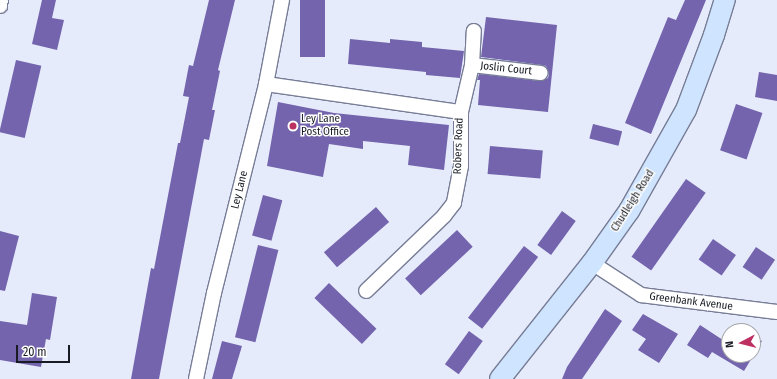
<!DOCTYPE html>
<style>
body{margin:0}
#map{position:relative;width:777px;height:379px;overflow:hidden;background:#e6ebfb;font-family:"Fira Sans Condensed",sans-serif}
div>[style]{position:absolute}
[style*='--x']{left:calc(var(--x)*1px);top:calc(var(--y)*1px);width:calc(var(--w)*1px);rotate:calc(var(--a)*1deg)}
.building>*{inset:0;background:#7364ad;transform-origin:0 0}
.roads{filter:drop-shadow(1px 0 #777d96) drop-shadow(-1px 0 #777d96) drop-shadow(0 1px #777d96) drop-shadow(0 -1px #777d96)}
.street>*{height:14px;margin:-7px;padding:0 7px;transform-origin:7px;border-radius:7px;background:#fff}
.secondary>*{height:20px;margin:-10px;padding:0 10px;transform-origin:10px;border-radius:10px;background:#cfe4fe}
.dots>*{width:11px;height:11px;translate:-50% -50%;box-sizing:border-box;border:2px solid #fff;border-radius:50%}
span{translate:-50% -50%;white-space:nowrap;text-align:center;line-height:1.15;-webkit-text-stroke:3px #fff;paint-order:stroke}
.street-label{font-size:11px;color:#181b24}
.poi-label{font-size:11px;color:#181b24}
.left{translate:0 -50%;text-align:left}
.north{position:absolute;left:721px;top:323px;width:40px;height:40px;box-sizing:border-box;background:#fff;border:1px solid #a3a4a7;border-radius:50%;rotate:263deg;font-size:11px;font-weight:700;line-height:16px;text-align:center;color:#181b24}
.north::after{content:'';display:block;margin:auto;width:14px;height:18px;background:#bd3062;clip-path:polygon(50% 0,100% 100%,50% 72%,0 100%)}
.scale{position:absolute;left:16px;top:345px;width:54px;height:18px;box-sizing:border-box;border:2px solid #181b24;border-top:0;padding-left:5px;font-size:12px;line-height:14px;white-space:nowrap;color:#181b24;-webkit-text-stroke:3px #fff;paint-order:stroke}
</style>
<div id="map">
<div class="building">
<i style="clip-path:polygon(42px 0,56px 0,52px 18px,64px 20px,57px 50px,32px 44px)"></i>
<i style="clip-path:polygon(209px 0,235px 0,218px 70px,220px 71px,212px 110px,215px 110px,209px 140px,204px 139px,159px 379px,131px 379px,151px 268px,154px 269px,178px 143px,180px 143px,189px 97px,183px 96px,189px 65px,193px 66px)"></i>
<i style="left:300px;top:0;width:25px;height:57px"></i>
<i style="clip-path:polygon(685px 0,706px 0,651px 134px,625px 123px,668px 17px,676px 20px)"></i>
<i style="clip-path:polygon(486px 17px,557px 25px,548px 112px,478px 105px,480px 80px,477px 80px,479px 74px,540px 81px,548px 78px,549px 74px,546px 66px,542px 65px,481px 57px)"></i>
<i style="clip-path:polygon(350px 39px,390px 43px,390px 39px,422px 42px,422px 47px,464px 51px,460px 78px,426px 75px,426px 72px,348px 64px)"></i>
<i style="left:16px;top:60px;width:26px;height:74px;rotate:13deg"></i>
<i style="clip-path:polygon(759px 72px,777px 75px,777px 101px,755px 97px)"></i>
<i style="clip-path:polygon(278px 102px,334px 113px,449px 125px,444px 170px,408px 165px,410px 146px,363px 141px,363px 149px,329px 144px,323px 177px,267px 166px)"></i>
<i style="left:736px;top:104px;width:28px;height:49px;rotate:19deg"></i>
<i style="left:593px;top:124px;width:30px;height:15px;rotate:14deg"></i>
<i style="left:490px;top:146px;width:53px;height:28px;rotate:5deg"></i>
<i style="left:686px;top:179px;width:24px;height:95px;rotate:35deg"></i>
<i style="left:263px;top:195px;width:20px;height:42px;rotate:15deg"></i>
<i style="left:376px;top:207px;width:20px;height:69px;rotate:49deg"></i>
<i style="left:562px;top:211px;width:17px;height:42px;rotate:36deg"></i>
<i style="left:457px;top:230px;width:23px;height:71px;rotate:47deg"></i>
<i style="clip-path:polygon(0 231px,19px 236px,5px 291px,0 290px)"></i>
<i style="left:713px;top:239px;width:28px;height:25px;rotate:35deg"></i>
<i style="left:258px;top:245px;width:21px;height:95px;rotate:14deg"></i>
<i style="left:524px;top:246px;width:18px;height:91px;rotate:38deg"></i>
<i style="left:756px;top:247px;width:23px;height:24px;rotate:34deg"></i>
<i style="left:329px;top:283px;width:66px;height:21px;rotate:44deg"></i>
<i style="clip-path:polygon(32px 293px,57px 297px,50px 340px,46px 339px,41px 367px,0 360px,0 321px,27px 325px)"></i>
<i style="clip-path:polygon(605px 309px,622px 321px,582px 379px,562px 379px,567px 367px)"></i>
<i style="clip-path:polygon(643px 314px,678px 334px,659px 363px,638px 350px,646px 339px,632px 330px)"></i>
<i style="clip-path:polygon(700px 325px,729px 344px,729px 355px,753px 355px,753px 336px,762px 341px,744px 371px,712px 352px,708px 358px,687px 345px)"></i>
<i style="left:469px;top:331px;width:17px;height:41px;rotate:36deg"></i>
<i style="clip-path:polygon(222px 341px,242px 346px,232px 379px,212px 379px)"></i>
</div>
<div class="roads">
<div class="street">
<i style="--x:0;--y:6;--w:6;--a:-81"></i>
<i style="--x:472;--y:65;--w:69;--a:6.6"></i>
<i style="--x:266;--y:84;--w:197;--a:8.2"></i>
<i style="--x:461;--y:112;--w:54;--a:90"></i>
<i style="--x:461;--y:166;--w:38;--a:101"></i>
<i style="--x:454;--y:203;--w:16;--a:128"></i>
<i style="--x:444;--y:216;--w:108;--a:136.1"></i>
<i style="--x:461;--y:112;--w:48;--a:-76.8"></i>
<i style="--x:472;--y:65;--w:34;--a:-87"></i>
<i style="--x:592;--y:263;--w:59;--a:33.1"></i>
<i style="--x:641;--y:295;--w:137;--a:7.1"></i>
<i style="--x:196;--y:379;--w:88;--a:-78.2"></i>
<i style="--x:214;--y:293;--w:215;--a:-76"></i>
<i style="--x:266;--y:84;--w:86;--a:-79.2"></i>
</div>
<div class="secondary">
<i style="--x:500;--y:379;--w:148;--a:-51.6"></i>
<i style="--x:592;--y:263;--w:64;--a:-54.6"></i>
<i style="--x:629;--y:211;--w:116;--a:-60.6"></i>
<i style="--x:686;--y:110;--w:80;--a:-69.5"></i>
<i style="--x:714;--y:35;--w:37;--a:-73"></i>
</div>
</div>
<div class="dots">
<i style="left:293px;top:126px;background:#bd3062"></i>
</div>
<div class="street-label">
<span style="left:506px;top:69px;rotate:6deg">Joslin Court</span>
<span style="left:459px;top:146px;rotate:-88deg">Robers Road</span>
<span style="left:240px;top:190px;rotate:-76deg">Ley Lane</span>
<span style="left:633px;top:201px;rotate:-58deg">Chudleigh Road</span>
<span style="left:691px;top:302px;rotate:7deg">Greenbank Avenue</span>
</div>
<div class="poi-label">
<span class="left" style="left:301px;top:126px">Ley Lane<br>Post Office</span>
</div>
<div class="north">N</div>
<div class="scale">20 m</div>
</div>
